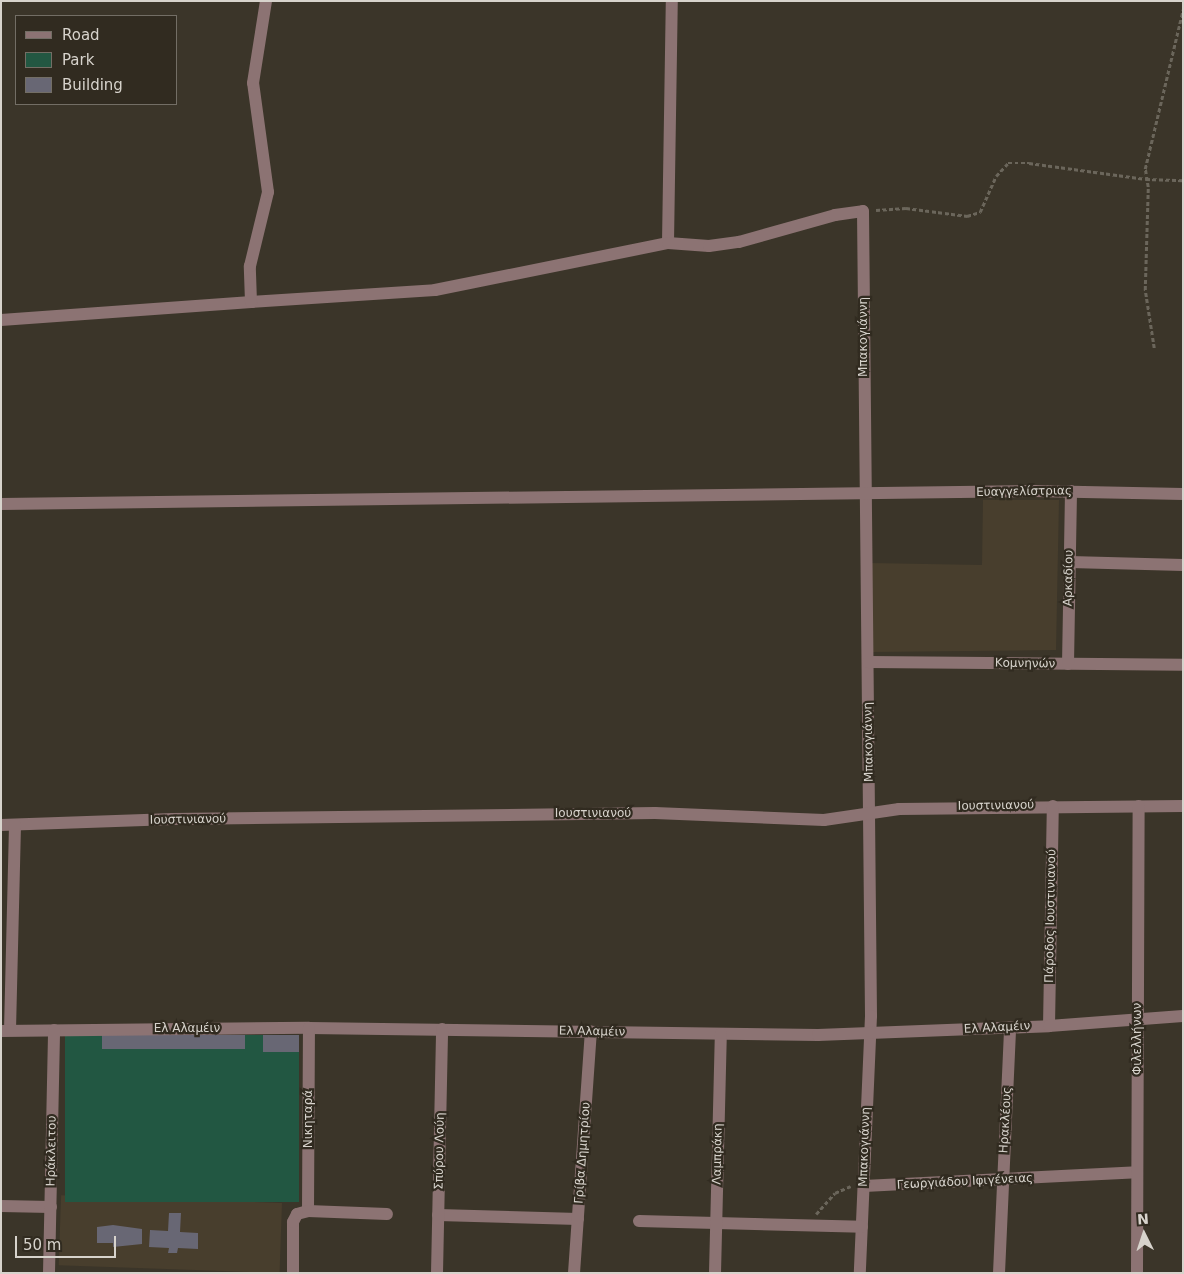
<!DOCTYPE html>
<meta charset="utf-8">
<style>
body{margin:0}
#map{position:relative;width:1184px;height:1274px;overflow:hidden;background:#3b3529;font-family:"DejaVu Sans",sans-serif}
div>[style]{position:absolute}
[style*='--x']{left:calc(var(--x)*1px);top:calc(var(--y)*1px);width:calc(var(--w)*1px);rotate:calc(var(--a)*1deg)}
.built>*{inset:0;background:#483e2d;transform-origin:0 0}
.green>*{inset:0;background:#225742;transform-origin:0 0}
.building>*{inset:0;background:#686774;transform-origin:0 0}
.path>*{height:2.5px;margin-top:-1.25px;transform-origin:0;background:repeating-linear-gradient(90deg,#6b665b 0 4px,transparent 0 6.5px)}
.minor>*{height:12px;margin:-6px;padding:0 6px;transform-origin:6px;border-radius:6px;background:#8c7373}
span{translate:-50% -50%;white-space:nowrap;text-align:center;line-height:1.15;-webkit-text-stroke:4.5px #312b20;paint-order:stroke}
.street-label{font-size:12px;color:#d7d3cc}
.frame{position:absolute;inset:0;border:2px solid #d7d3cc;pointer-events:none}
.legend{position:absolute;left:15px;top:15px;width:162px;height:90px;box-sizing:border-box;background:#312b20;border:1px solid #736e65;margin:0;padding:6px 9px;list-style:none;font-size:15px;color:#d7d3cc}
.legend li{display:flex;align-items:center;gap:10px;height:25px}
.legend b{width:25px;border:1px solid #736e65}
.north{position:absolute;left:1119px;top:1209px;width:50px;height:50px;-webkit-text-stroke:4px #312b20;paint-order:stroke;rotate:356deg;font-size:14px;font-weight:700;line-height:20px;text-align:center;color:#d7d3cc}
.north::after{content:'';display:block;margin:auto;width:18px;height:22px;background:#d7d3cc;clip-path:polygon(50% 0,100% 100%,50% 72%,0 100%)}
.scale{position:absolute;left:15px;top:1236px;width:101px;height:22px;box-sizing:border-box;border:2px solid #d7d3cc;border-top:0;padding-left:6px;font-size:15px;line-height:18px;white-space:nowrap;color:#d7d3cc;-webkit-text-stroke:4px #312b20;paint-order:stroke}
</style>
<div id="map">
<div class="built">
<i style="clip-path:polygon(983px 500px,1059px 500px,1056px 650px,872px 652px,870px 563px,982px 565px)"></i>
<i style="left:282px;top:1203px;width:70px;height:221px;rotate:92deg"></i>
</div>
<div class="green">
<i style="left:299px;top:1035px;width:167px;height:234px;rotate:90deg"></i>
</div>
<div class="building">
<i style="left:245px;top:1035px;width:14px;height:143px;rotate:90deg"></i>
<i style="left:263px;top:1035px;width:36px;height:17px"></i>
<i style="clip-path:polygon(169px 1213px,181px 1213px,180px 1232px,198px 1233px,198px 1249px,178px 1248px,177px 1253px,168px 1253px,169px 1248px,149px 1247px,150px 1230px,168px 1231px)"></i>
<i style="clip-path:polygon(113px 1225px,142px 1229px,142px 1244px,113px 1247px,113px 1243px,97px 1243px,97px 1227px)"></i>
</div>
<div class="path">
<i style="--x:876;--y:210;--w:30;--a:-4"></i>
<i style="--x:906;--y:208;--w:62;--a:7.5"></i>
<i style="--x:967;--y:216;--w:14;--a:-17"></i>
<i style="--x:980;--y:212;--w:39;--a:-66"></i>
<i style="--x:996;--y:176;--w:18;--a:-47"></i>
<i style="--x:1008;--y:163;--w:21;--a:0"></i>
<i style="--x:1029;--y:163;--w:118;--a:7.8"></i>
<i style="--x:1146;--y:179;--w:37;--a:2"></i>
<i style="--x:1154;--y:348;--w:59;--a:-98.8"></i>
<i style="--x:1145;--y:290;--w:103;--a:-88.3"></i>
<i style="--x:1148;--y:187;--w:18;--a:-99"></i>
<i style="--x:1145;--y:169;--w:164;--a:-76.6"></i>
<i style="--x:816;--y:1214;--w:28;--a:-48"></i>
<i style="--x:835;--y:1193;--w:17;--a:-24"></i>
</div>
<div class="minor">
<i style="--x:668;--y:243;--w:242;--a:-89.1"></i>
<i style="--x:251;--y:302;--w:184;--a:-3.7"></i>
<i style="--x:435;--y:290;--w:238;--a:-11.4"></i>
<i style="--x:668;--y:243;--w:41;--a:4.2"></i>
<i style="--x:709;--y:246;--w:30;--a:-8"></i>
<i style="--x:739;--y:242;--w:100;--a:-15.7"></i>
<i style="--x:835;--y:215;--w:28;--a:-8"></i>
<i style="--x:863;--y:211;--w:805;--a:89.43"></i>
<i style="--x:871;--y:1016;--w:257;--a:92.5"></i>
<i style="--x:1;--y:320;--w:251;--a:-4.1"></i>
<i style="--x:251;--y:302;--w:36;--a:-92"></i>
<i style="--x:250;--y:266;--w:76;--a:-76.3"></i>
<i style="--x:268;--y:192;--w:110;--a:-97.8"></i>
<i style="--x:253;--y:83;--w:83;--a:-81"></i>
<i style="--x:1;--y:504;--w:1033;--a:-0.72"></i>
<i style="--x:1034;--y:491;--w:149;--a:1.2"></i>
<i style="--x:1070;--y:562;--w:113;--a:1.5"></i>
<i style="--x:868;--y:662;--w:315;--a:0.5"></i>
<i style="--x:1068;--y:664;--w:173;--a:-89"></i>
<i style="--x:1;--y:825;--w:172;--a:-2"></i>
<i style="--x:173;--y:819;--w:482;--a:-0.7"></i>
<i style="--x:655;--y:813;--w:169;--a:2.4"></i>
<i style="--x:824;--y:820;--w:76;--a:-8.3"></i>
<i style="--x:899;--y:809;--w:284;--a:-0.6"></i>
<i style="--x:1049;--y:1026;--w:220;--a:-89"></i>
<i style="--x:10;--y:1030;--w:205;--a:-88.6"></i>
<i style="--x:1;--y:1031;--w:308;--a:-0.6"></i>
<i style="--x:309;--y:1028;--w:509;--a:0.79"></i>
<i style="--x:818;--y:1035;--w:231;--a:-2.2"></i>
<i style="--x:1049;--y:1026;--w:134;--a:-4.3"></i>
<i style="--x:864;--y:1186;--w:273;--a:-2.9"></i>
<i style="--x:1;--y:1206;--w:50;--a:1.1"></i>
<i style="--x:308;--y:1211;--w:183;--a:-89.7"></i>
<i style="--x:438;--y:1215;--w:140;--a:1.6"></i>
<i style="--x:639;--y:1221;--w:223;--a:1.5"></i>
<i style="--x:49;--y:1273;--w:243;--a:-88.8"></i>
<i style="--x:293;--y:1273;--w:51;--a:-90"></i>
<i style="--x:293;--y:1222;--w:9;--a:-63"></i>
<i style="--x:297;--y:1214;--w:11;--a:-15"></i>
<i style="--x:308;--y:1211;--w:79;--a:2.2"></i>
<i style="--x:437;--y:1273;--w:244;--a:-88.8"></i>
<i style="--x:574;--y:1273;--w:242;--a:-86"></i>
<i style="--x:715;--y:1273;--w:239;--a:-88.6"></i>
<i style="--x:999;--y:1273;--w:246;--a:-87.4"></i>
<i style="--x:1137;--y:1273;--w:467;--a:-89.8"></i>
</div>
<div class="street-label">
<span style="left:864px;top:337px;rotate:-90deg">Μπακογιάννη</span>
<span style="left:1024px;top:492px;rotate:-1deg">Ευαγγελίστριας</span>
<span style="left:1069px;top:578px;rotate:-89deg">Αρκαδίου</span>
<span style="left:1025px;top:664px;rotate:1deg">Κομνηνών</span>
<span style="left:869px;top:742px;rotate:-91deg">Μπακογιάννη</span>
<span style="left:996px;top:806px;rotate:-1deg">Ιουστινιανού</span>
<span style="left:593px;top:814px">Ιουστινιανού</span>
<span style="left:188px;top:820px;rotate:-1deg">Ιουστινιανού</span>
<span style="left:1051px;top:916px;rotate:-89deg">Πάροδος Ιουστινιανού</span>
<span style="left:997px;top:1028px;rotate:-3deg">Ελ Αλαμέιν</span>
<span style="left:187px;top:1029px">Ελ Αλαμέιν</span>
<span style="left:592px;top:1032px;rotate:1deg">Ελ Αλαμέιν</span>
<span style="left:1138px;top:1039px;rotate:-90deg">Φιλελλήνων</span>
<span style="left:309px;top:1119px;rotate:-90deg">Νικηταρά</span>
<span style="left:1006px;top:1120px;rotate:-87deg">Ηρακλέους</span>
<span style="left:865px;top:1147px;rotate:-88deg">Μπακογιάννη</span>
<span style="left:52px;top:1151px;rotate:-89deg">Ηράκλειτου</span>
<span style="left:440px;top:1151px;rotate:-89deg">Σπύρου Λούη</span>
<span style="left:583px;top:1153px;rotate:-86deg">Γρίβα Δημητρίου</span>
<span style="left:718px;top:1154px;rotate:-89deg">Λαμπράκη</span>
<span style="left:965px;top:1182px;rotate:-3deg">Γεωργιάδου Ιφιγένειας</span>
</div>
<div class="frame"></div>
<ul class="legend">
<li><b style="height:6px;background:#8c7373"></b>Road</li>
<li><b style="height:14px;background:#225742"></b>Park</li>
<li><b style="height:14px;background:#686774"></b>Building</li>
</ul>
<div class="north">N</div>
<div class="scale">50 m</div>
</div>
